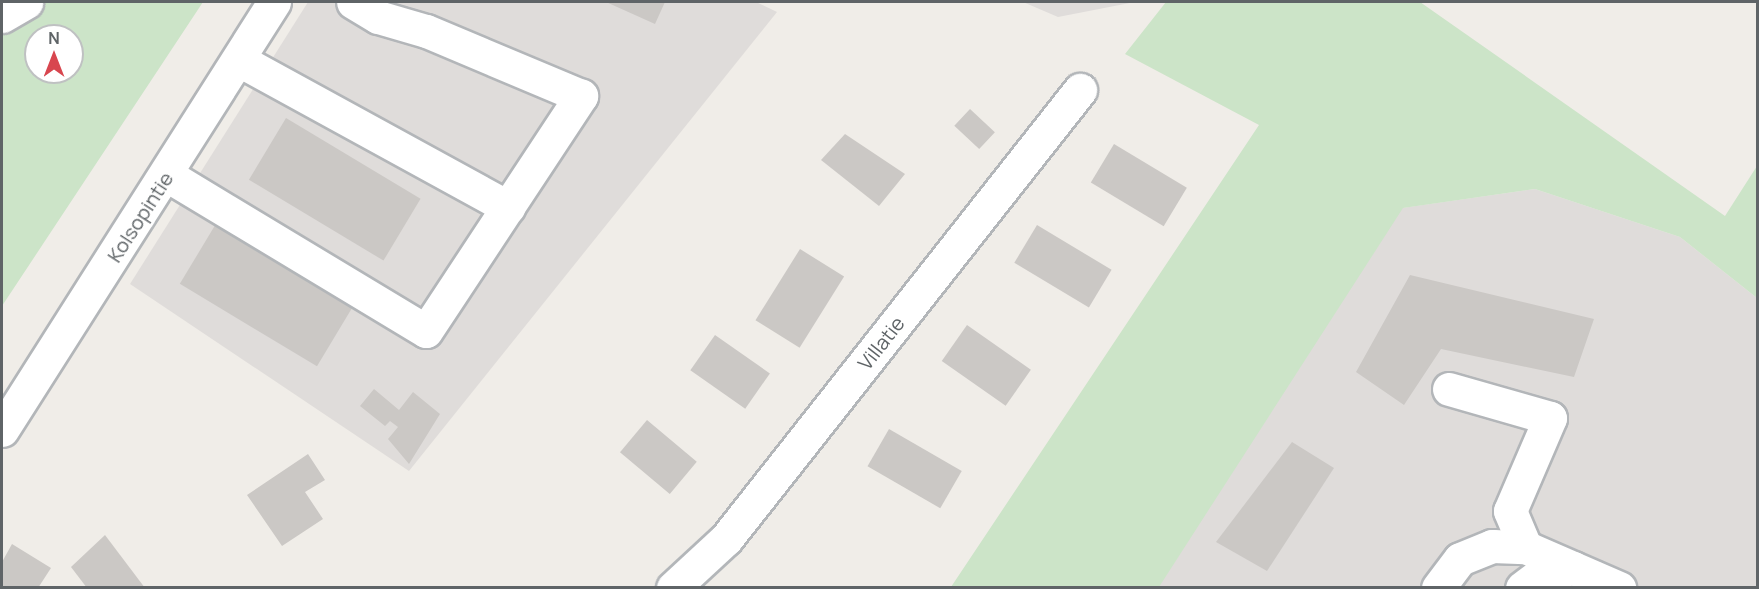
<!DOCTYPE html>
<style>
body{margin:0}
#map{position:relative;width:1759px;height:589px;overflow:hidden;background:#f0ede8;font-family:Manrope,sans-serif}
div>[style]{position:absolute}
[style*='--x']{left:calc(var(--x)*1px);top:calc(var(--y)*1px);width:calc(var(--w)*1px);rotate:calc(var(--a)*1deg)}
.industrial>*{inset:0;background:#dfdcda}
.green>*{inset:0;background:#cce4c8}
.building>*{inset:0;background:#cbc8c5;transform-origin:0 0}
.roads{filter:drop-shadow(2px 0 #b3b6b9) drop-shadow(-2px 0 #b3b6b9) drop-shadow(0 2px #b3b6b9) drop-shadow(0 -2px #b3b6b9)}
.minor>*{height:33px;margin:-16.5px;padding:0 16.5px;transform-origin:16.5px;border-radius:16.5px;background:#fff}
span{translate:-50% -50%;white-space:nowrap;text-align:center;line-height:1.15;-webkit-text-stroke:4.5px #fff;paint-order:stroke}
.street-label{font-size:20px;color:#5f6467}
.frame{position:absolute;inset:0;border:3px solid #5f6467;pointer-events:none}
.north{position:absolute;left:24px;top:24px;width:60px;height:60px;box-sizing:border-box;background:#fff;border:2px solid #bfc1c2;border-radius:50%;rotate:0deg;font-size:16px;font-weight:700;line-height:24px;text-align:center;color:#5f6467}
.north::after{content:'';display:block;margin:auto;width:21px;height:27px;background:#d8464f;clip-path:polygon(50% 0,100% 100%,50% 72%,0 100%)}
</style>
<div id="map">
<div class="industrial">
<i style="clip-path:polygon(308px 2px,756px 2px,777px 12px,409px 471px,130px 284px)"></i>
<i style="clip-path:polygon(1023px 2px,1135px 2px,1058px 17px)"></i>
<i style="clip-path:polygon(1535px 189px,1680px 237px,1757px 298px,1757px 587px,1147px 588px,1402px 208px)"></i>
</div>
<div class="green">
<i style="clip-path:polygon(evenodd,2px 2px,203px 2px,2px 306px,2px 2px,36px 36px,72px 36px,72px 72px,36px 72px,36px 36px)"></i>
<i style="clip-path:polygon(1166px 2px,1420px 2px,1725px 216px,1757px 166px,1757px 298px,1680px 237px,1535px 189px,1403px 208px,1159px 587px,951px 587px,1259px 125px,1125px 54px)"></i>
</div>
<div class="building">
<i style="clip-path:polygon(606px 2px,665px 2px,655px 24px)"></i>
<i style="left:970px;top:109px;width:34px;height:23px;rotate:43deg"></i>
<i style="left:286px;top:118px;width:157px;height:72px;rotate:31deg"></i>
<i style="clip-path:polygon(845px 134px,905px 174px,879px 206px,821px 160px)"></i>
<i style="left:1114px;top:144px;width:85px;height:45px;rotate:31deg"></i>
<i style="left:220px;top:217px;width:160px;height:78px;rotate:31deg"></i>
<i style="left:1037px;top:225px;width:87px;height:44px;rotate:31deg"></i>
<i style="left:800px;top:249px;width:52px;height:84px;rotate:32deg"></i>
<i style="clip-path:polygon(1410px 275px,1594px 319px,1574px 377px,1441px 349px,1404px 405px,1356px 372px)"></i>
<i style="left:967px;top:325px;width:78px;height:44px;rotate:35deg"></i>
<i style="left:715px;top:335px;width:67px;height:43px;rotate:35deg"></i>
<i style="clip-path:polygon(374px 389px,399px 410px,413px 392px,440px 414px,409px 464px,388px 439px,398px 427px,390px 421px,385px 426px,360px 406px)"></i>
<i style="left:647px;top:420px;width:65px;height:42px;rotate:40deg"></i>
<i style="left:889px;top:429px;width:84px;height:43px;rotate:30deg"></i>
<i style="clip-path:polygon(1292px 442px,1334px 468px,1267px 571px,1216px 542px)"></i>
<i style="clip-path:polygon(308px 454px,325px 480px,305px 492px,323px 519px,282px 546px,247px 495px)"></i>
<i style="clip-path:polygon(105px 535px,145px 588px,87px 588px,71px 567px)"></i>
<i style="clip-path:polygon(12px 544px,51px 568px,38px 588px,2px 588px,2px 562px)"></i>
</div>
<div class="roads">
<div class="minor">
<i style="--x:2;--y:16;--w:28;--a:-30"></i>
<i style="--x:239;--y:60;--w:307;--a:28.7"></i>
<i style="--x:167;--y:175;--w:302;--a:31.1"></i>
<i style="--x:426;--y:331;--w:282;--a:-56.6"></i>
<i style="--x:581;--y:96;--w:168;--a:-157.2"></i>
<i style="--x:426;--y:31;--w:50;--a:-163.7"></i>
<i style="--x:378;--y:17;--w:29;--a:-149"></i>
<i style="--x:1449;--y:389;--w:105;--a:16"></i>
<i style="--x:1550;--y:418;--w:101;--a:113.3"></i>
<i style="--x:1510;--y:511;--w:39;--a:67"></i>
<i style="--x:2;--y:430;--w:507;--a:-57.56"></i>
<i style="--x:673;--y:588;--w:72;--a:-42.8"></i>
<i style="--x:726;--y:539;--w:572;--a:-51.75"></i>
<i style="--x:1438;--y:588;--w:36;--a:-53"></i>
<i style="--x:1460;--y:559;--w:35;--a:-22"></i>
<i style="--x:1492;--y:546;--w:33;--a:2"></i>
<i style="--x:1525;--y:547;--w:103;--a:23.6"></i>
<i style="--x:1522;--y:588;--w:20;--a:-37"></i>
<i style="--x:1538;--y:576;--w:36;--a:-13"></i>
</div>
</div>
<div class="street-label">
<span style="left:140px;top:217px;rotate:-57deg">Kolsopintie</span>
<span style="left:881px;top:343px;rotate:-52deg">Villatie</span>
</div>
<div class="frame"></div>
<div class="north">N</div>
</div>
